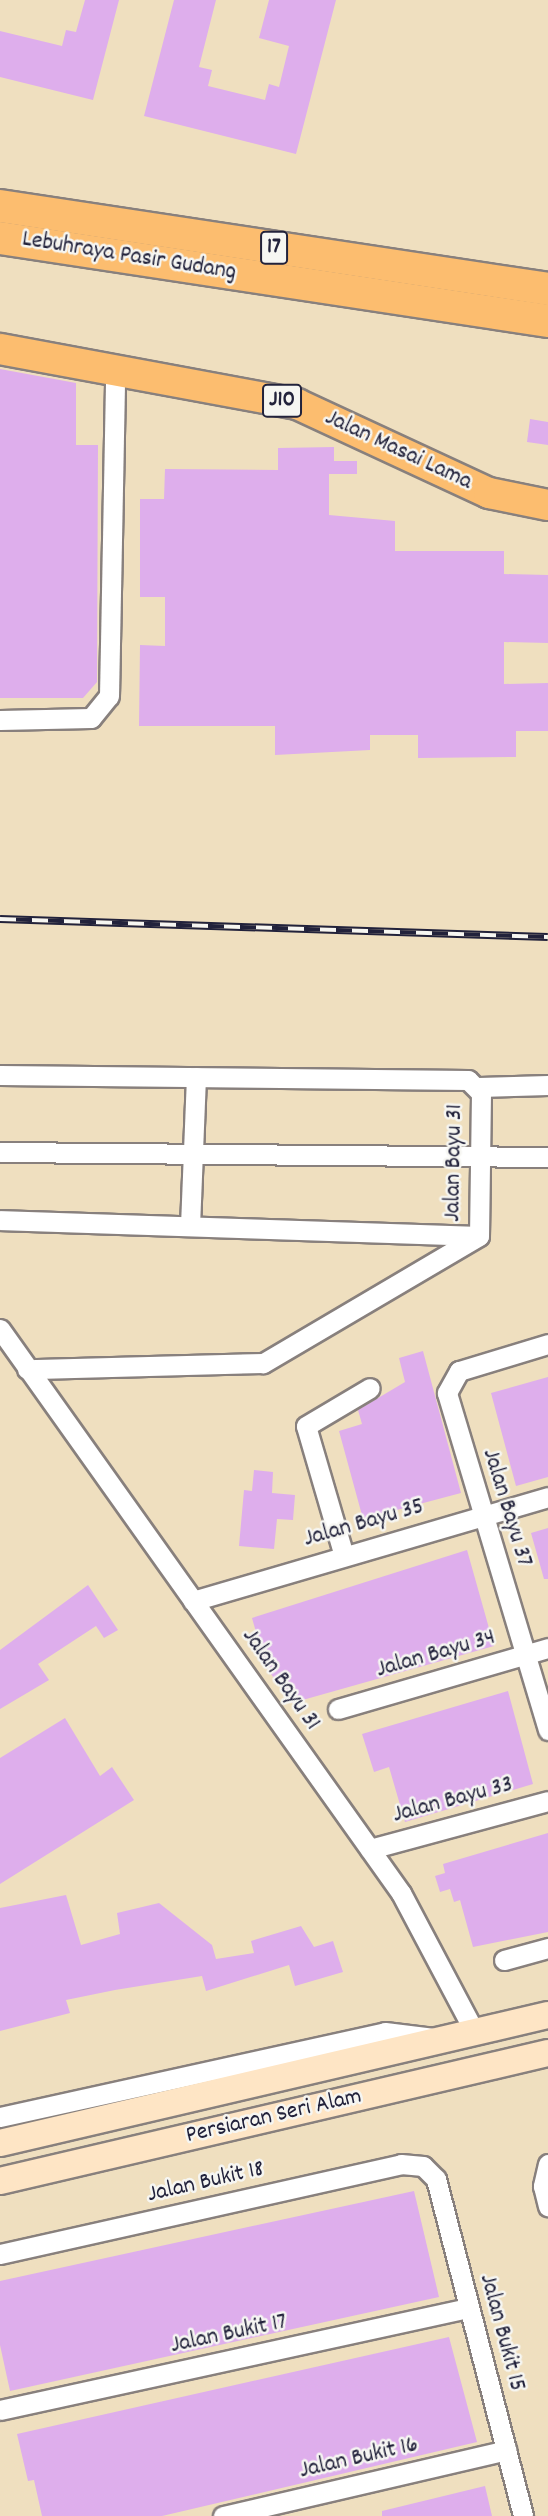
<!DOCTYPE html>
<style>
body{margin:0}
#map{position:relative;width:548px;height:2516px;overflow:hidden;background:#efdfbf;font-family:Dekko,sans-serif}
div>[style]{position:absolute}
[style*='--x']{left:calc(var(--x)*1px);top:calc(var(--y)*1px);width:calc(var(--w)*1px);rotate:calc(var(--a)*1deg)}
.building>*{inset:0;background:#deaeec}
.roads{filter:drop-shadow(2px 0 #88807d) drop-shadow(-2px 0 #88807d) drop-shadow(0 2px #88807d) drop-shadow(0 -2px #88807d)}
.minor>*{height:19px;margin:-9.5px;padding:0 9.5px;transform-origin:9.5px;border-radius:9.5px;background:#fff}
.secondary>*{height:26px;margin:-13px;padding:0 13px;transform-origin:13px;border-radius:13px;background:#fee5c5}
.primary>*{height:30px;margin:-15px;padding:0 15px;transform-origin:15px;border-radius:15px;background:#fcbd6f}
.trunk>*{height:32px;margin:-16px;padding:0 16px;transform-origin:16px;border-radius:16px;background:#fcbd6f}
.rail>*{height:8px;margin-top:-4px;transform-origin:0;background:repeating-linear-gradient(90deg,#f6f6f2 0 16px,#22223b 0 32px);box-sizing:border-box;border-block:2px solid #22223b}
span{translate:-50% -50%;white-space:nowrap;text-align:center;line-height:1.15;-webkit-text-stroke:5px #f6f6f2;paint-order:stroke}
.shield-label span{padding:2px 5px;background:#f6f6f2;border:2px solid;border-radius:5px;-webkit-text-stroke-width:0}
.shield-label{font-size:23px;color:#22223b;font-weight:700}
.street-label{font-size:24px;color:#22223b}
</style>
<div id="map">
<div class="building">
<i style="clip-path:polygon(85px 0,119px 0,93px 100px,0 77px,0 31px,62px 46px,66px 30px,76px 32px)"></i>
<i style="clip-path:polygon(174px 0,216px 0,199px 67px,212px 70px,208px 86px,265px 100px,269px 84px,279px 87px,289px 46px,259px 38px,269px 0,336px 0,296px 154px,144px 116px)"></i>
<i style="clip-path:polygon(0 369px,76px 383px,76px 445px,98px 445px,97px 682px,83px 698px,0 698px)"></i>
<i style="clip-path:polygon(530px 419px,548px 422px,548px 445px,527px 442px)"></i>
<i style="clip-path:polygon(334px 447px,334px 461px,357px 461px,357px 474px,329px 474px,329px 515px,395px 521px,395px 551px,504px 551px,504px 574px,548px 575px,548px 643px,504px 642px,504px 684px,548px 683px,548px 731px,516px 731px,516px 757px,418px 758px,418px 735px,370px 735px,370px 750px,275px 755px,275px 726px,139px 726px,140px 645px,165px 646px,165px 597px,140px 597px,140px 499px,164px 499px,165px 469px,278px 470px,278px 448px)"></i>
<i style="clip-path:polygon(423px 1351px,461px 1493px,363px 1519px,339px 1431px,362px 1424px,358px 1410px,405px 1382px,399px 1358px)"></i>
<i style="clip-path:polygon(548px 1377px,548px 1477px,516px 1486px,491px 1393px)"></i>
<i style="clip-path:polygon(254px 1470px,273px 1472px,272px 1493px,295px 1495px,293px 1520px,277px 1519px,274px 1549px,239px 1546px,244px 1490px,252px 1491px)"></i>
<i style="clip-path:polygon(548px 1528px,548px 1579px,544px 1579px,531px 1533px)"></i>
<i style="clip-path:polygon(467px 1550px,494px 1646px,292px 1703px,266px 1667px,252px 1618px)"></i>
<i style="clip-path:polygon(88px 1585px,118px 1630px,104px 1638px,96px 1626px,38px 1664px,49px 1680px,0 1709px,0 1650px)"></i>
<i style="clip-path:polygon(508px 1691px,533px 1784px,405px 1822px,389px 1767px,374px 1772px,362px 1734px)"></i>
<i style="clip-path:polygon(65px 1718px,100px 1776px,112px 1767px,134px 1800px,0 1884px,0 1758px)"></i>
<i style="clip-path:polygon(548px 1833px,548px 1932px,473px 1947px,460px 1900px,454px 1902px,450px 1889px,440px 1892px,435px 1876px,445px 1873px,443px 1864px)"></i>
<i style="clip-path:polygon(66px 1895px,81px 1945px,120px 1934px,117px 1913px,159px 1903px,212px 1945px,216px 1959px,254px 1953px,251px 1941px,301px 1926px,314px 1947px,333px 1941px,343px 1972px,295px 1986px,289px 1965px,206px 1991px,202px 1976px,115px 1990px,66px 2000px,70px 2013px,0 2031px,0 1908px)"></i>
<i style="clip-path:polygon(414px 2191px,439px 2297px,10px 2391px,0 2345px,0 2281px)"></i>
<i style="clip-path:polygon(449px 2337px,477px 2442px,162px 2516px,42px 2516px,34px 2480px,28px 2481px,17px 2434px)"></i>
<i style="clip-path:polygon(485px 2486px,492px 2516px,382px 2516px,382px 2511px)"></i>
</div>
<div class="roads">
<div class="minor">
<i style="--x:0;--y:720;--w:91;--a:-1.3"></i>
<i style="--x:91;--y:718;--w:28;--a:-51"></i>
<i style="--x:109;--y:696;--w:324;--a:-88.9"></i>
<i style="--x:0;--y:1075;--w:468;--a:0.6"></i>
<i style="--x:468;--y:1080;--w:18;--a:45"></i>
<i style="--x:481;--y:1093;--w:143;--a:90.8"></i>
<i style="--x:479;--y:1236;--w:251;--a:149.5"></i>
<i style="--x:263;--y:1363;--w:236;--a:178.5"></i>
<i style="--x:479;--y:1087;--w:69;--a:-1.7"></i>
<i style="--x:0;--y:1152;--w:548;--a:0.52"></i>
<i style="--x:0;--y:1220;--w:478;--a:1.9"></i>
<i style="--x:190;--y:1226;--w:149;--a:-87.7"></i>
<i style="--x:0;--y:1329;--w:692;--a:54.59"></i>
<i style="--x:401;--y:1893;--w:156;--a:62.1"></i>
<i style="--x:548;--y:1344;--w:93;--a:163.1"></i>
<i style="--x:459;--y:1371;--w:25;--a:119"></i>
<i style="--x:447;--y:1393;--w:352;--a:73.3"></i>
<i style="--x:344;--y:1556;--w:135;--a:-106.3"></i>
<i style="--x:306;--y:1426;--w:74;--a:-30.7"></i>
<i style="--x:193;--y:1601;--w:370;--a:-16.3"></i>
<i style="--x:338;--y:1709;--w:219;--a:-16.2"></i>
<i style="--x:370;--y:1849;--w:184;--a:-15.1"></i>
<i style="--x:504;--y:1960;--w:46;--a:-15.3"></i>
<i style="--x:0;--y:2117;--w:394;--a:-12.4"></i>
<i style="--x:385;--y:2032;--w:49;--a:7"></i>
<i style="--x:548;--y:2164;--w:23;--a:103"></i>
<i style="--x:543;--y:2186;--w:21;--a:76"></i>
<i style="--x:0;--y:2254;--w:411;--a:-12.6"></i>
<i style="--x:401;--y:2164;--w:22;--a:5"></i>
<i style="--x:423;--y:2166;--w:18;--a:45"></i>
<i style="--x:436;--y:2179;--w:348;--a:75.5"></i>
<i style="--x:0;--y:2410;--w:480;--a:-12.3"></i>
<i style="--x:223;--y:2516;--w:291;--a:-13.1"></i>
</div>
<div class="secondary">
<i style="--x:0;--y:2143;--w:563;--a:-13.15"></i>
<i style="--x:0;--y:2181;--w:563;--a:-13.15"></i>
</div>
<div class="primary">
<i style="--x:0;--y:349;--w:302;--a:10.5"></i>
<i style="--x:297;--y:404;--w:212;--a:24.9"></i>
<i style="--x:489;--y:493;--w:60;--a:11.5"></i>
</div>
<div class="trunk">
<i style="--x:0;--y:206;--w:554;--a:8.61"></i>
<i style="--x:0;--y:238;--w:554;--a:8.61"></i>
</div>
</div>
<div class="rail">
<i style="--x:0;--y:919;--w:548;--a:1.88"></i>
</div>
<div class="shield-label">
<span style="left:274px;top:248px">17</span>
<span style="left:282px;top:401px">J10</span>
</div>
<div class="street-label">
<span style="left:129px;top:257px;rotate:9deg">Lebuhraya Pasir Gudang</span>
<span style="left:398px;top:451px;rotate:25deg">Jalan Masai Lama</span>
<span style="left:455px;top:1163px;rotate:-89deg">Jalan Bayu 31</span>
<span style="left:506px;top:1508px;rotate:73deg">Jalan Bayu 37</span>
<span style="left:364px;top:1524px;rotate:-16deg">Jalan Bayu 35</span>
<span style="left:436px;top:1655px;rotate:-16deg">Jalan Bayu 34</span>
<span style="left:280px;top:1680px;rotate:55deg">Jalan Bayu 31</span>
<span style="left:453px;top:1801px;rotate:-15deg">Jalan Bayu 33</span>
<span style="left:274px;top:2117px;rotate:-13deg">Persiaran Seri Alam</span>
<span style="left:206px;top:2183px;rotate:-13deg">Jalan Bukit 18</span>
<span style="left:501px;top:2333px;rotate:75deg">Jalan Bukit 15</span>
<span style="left:229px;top:2335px;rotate:-12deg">Jalan Bukit 17</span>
<span style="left:359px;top:2459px;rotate:-13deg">Jalan Bukit 16</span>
</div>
</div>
